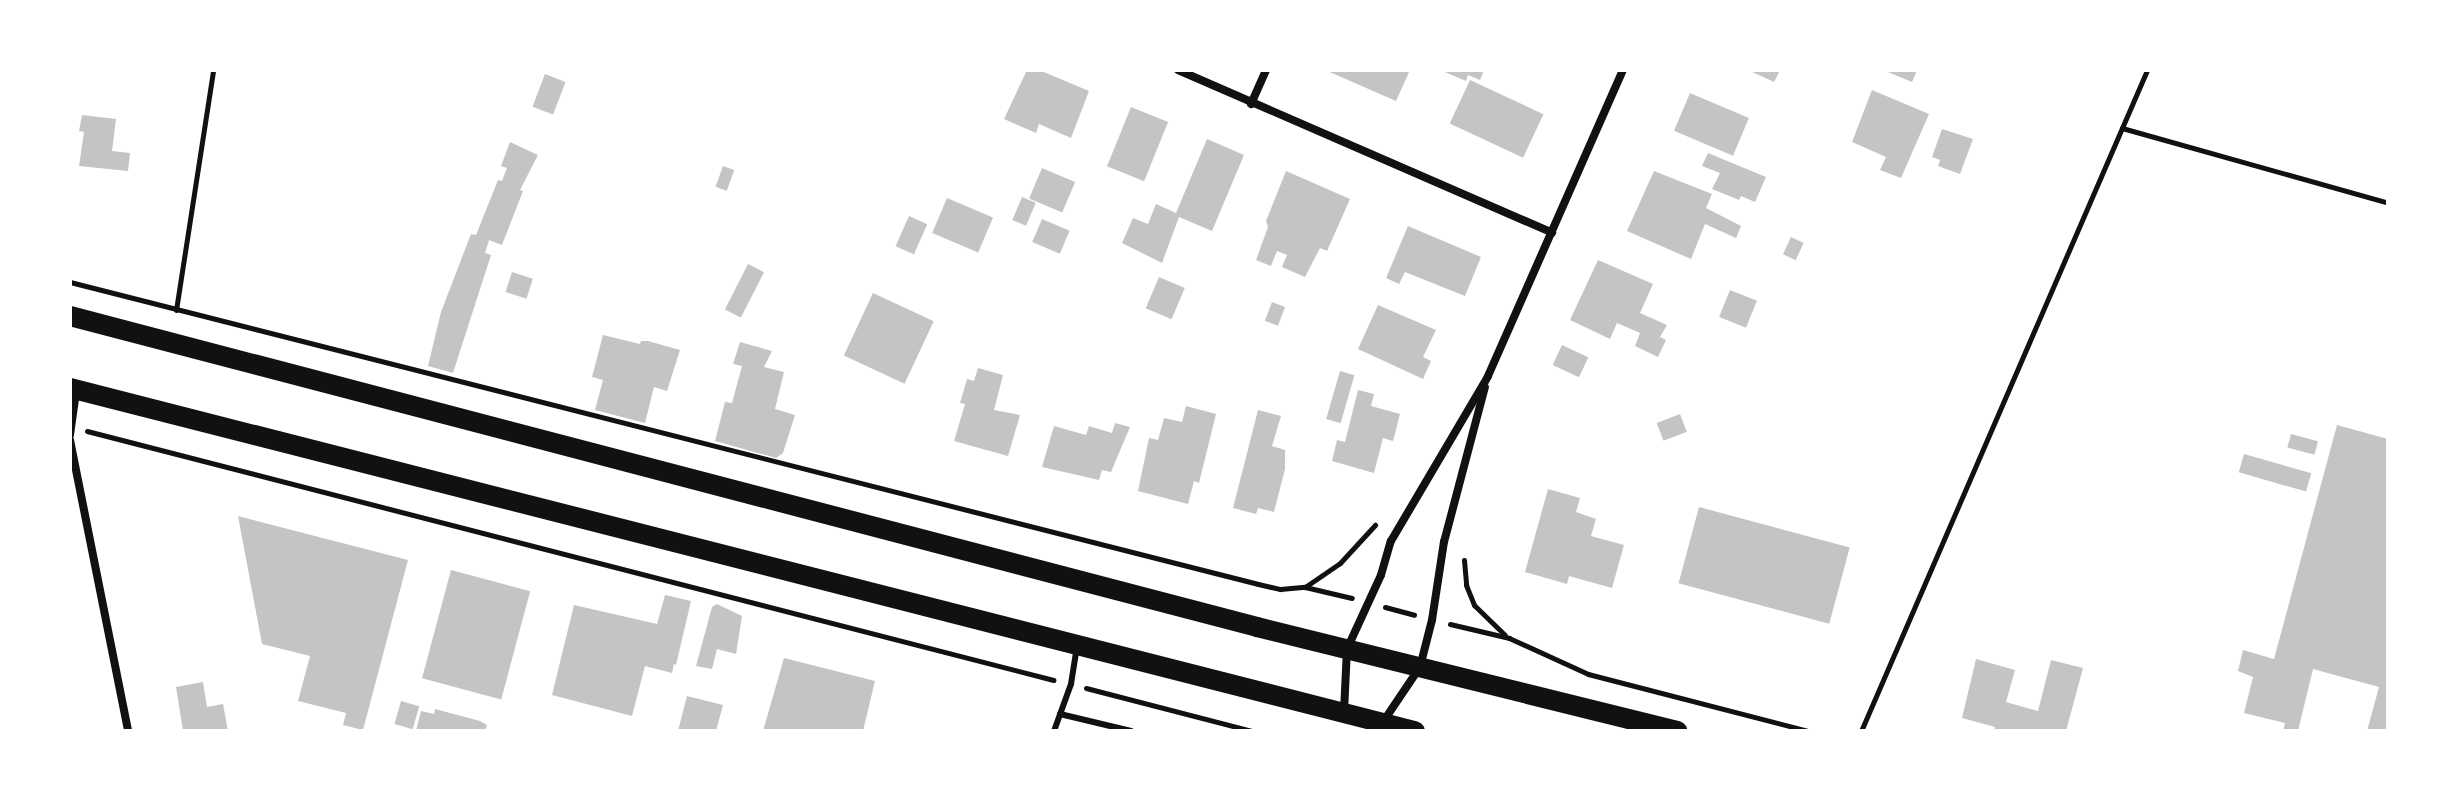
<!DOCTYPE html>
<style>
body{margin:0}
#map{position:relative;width:2458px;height:801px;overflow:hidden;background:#fff;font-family:"Roboto Serif",serif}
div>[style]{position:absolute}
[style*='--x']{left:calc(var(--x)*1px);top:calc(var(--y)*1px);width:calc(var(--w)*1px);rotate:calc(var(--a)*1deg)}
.building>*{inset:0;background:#c4c4c4;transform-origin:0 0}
.path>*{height:5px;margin:-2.5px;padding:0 2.5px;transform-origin:2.5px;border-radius:2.5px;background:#111}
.service>*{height:6px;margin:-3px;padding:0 3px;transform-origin:3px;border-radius:3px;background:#111}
.minor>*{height:8px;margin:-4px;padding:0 4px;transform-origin:4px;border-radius:4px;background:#111}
.primary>*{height:20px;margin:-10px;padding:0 10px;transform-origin:10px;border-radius:10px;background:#111}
span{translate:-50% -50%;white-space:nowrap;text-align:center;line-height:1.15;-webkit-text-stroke:6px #fff;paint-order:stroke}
.frame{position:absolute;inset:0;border:72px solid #fff;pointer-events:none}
</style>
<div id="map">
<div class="building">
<i style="clip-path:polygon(1027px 70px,1039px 70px,1089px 91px,1071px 138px,1039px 124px,1036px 133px,1004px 119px)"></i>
<i style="clip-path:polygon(1325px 70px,1410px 70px,1396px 101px)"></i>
<i style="clip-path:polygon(1440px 70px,1484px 70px,1480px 80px,1468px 75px,1466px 81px)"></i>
<i style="clip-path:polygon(1748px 70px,1780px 70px,1774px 82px)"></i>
<i style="clip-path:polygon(1883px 70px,1917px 70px,1912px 82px)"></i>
<i style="left:545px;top:74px;width:22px;height:35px;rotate:21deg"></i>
<i style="left:1470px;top:80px;width:81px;height:48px;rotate:25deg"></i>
<i style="clip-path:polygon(1872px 90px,1929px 114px,1901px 178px,1880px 170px,1886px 157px,1852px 142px)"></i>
<i style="left:1690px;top:93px;width:64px;height:41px;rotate:23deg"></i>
<i style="left:1131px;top:107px;width:40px;height:64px;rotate:22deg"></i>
<i style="clip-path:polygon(82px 115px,116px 119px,112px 151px,130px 153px,128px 171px,79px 166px,84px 132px,79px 131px)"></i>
<i style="clip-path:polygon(1942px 129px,1973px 139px,1960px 174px,1938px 166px,1940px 160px,1932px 157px)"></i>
<i style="clip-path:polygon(1207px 139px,1244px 155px,1212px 231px,1179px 217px,1162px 263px,1122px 243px,1133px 218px,1148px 224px,1156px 204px,1176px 213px)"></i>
<i style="clip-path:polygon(510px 142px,538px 155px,520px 190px,523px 191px,502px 245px,489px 240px,485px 253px,491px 255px,453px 373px,428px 366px,441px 312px,471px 234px,476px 235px,498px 180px,502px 181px,507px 168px,501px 166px)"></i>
<i style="clip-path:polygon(1708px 153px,1766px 177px,1755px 202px,1741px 196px,1739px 200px,1712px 189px,1720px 173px,1702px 166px)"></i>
<i style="left:723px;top:166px;width:12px;height:22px;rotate:20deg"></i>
<i style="left:1042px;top:168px;width:36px;height:33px;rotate:23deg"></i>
<i style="clip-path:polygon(1286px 171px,1350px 199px,1327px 251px,1320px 248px,1305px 277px,1282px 267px,1287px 255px,1277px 251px,1271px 266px,1256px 260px,1268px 227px,1266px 221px)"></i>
<i style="clip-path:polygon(1654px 171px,1712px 194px,1706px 208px,1741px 226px,1736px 238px,1705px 224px,1691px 259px,1627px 231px)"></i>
<i style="left:1022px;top:197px;width:15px;height:25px;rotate:23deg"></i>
<i style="left:947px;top:198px;width:50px;height:38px;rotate:23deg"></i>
<i style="left:909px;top:216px;width:20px;height:33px;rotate:24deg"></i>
<i style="left:1042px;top:219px;width:30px;height:25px;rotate:23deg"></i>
<i style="clip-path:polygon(1408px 226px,1481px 257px,1465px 296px,1405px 272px,1399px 284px,1386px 278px)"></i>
<i style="left:1791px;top:237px;width:14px;height:19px;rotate:25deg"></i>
<i style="clip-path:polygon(1598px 260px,1653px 284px,1640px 313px,1667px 325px,1660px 337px,1666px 340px,1658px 357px,1635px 346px,1640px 333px,1617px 323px,1610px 339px,1570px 320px)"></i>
<i style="left:748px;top:264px;width:18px;height:51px;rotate:27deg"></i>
<i style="left:512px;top:272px;width:22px;height:21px;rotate:18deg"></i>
<i style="left:1159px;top:277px;width:28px;height:34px;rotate:23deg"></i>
<i style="left:1730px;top:290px;width:29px;height:29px;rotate:22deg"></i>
<i style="left:873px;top:293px;width:67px;height:69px;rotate:25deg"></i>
<i style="left:1272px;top:302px;width:14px;height:20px;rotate:21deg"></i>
<i style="clip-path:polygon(1378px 305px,1436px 330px,1423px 357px,1431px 361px,1423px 379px,1358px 349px)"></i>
<i style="clip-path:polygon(603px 335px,640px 344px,641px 341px,648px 341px,680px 350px,667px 391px,654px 387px,645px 423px,595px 410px,603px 380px,592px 377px)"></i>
<i style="clip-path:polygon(740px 342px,772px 351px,764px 367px,784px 372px,775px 409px,795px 415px,783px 453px,776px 458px,715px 441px,725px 402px,732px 403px,742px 366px,733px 364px)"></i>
<i style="left:1562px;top:345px;width:29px;height:22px;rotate:25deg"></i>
<i style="clip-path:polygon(978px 368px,1003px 375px,994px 410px,1020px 415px,1008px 456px,954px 441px,965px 404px,960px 403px,967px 379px,974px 381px)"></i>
<i style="left:1340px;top:371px;width:15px;height:50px;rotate:16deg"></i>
<i style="clip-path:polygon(1358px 390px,1374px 394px,1371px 406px,1400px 414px,1393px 441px,1383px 438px,1374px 473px,1332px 461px,1337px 440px,1345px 442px)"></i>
<i style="clip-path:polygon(1186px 406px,1216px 414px,1199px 483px,1194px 481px,1188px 504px,1138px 491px,1149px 438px,1158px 440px,1164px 418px,1182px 422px)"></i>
<i style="clip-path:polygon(1258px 410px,1281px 416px,1272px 446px,1285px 450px,1285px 469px,1274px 512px,1258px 508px,1256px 514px,1233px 508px)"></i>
<i style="left:1680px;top:414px;width:19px;height:25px;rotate:69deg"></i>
<i style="clip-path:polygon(1115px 423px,1130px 427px,1111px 472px,1102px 470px,1099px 480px,1042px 467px,1054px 426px,1086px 435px,1089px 426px,1112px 433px)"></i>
<i style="clip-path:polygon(2337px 425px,2388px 439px,2388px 731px,2367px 731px,2379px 687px,2313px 669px,2298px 731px,2283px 731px,2285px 723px,2244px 713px,2253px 677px,2238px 671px,2243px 650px,2274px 659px)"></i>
<i style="left:2291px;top:434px;width:28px;height:14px;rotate:15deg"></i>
<i style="left:2244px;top:454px;width:70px;height:19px;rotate:16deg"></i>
<i style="clip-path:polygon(1548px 489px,1580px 498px,1576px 512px,1596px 519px,1591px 536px,1624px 545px,1612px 588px,1569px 576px,1567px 584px,1525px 572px)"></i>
<i style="left:1699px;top:507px;width:156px;height:79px;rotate:15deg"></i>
<i style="clip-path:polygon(238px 516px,408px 560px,363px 730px,343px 725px,346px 713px,298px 701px,310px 656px,262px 644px)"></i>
<i style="left:451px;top:570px;width:82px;height:112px;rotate:15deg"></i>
<i style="clip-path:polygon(665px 595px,691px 601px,676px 665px,674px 664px,672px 673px,645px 666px,632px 716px,552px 695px,574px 605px,657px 624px)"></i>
<i style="clip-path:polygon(717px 604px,742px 616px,736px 654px,717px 649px,712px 669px,696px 666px,712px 607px)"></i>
<i style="clip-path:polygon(784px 658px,875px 681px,863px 731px,763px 731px)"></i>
<i style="clip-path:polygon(1976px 659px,2015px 670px,2006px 702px,2038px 711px,2051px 660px,2083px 668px,2066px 731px,1994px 731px,1995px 727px,1962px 718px)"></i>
<i style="clip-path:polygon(203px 682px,207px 707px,223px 704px,228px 731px,183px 731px,176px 687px)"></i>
<i style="clip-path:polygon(687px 696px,723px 705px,716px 731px,678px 731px)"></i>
<i style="left:401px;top:701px;width:19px;height:24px;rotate:16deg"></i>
<i style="clip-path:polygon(435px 709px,480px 721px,487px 725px,485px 731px,416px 731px,421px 711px,434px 714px)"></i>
</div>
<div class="path">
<i style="--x:2122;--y:128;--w:276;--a:15.7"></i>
<i style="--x:70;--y:282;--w:1226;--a:14.26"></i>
<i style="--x:1258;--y:584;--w:23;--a:13"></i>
<i style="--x:1280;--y:589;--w:25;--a:-5"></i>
<i style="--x:1305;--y:587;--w:48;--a:13.2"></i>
<i style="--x:176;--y:310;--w:243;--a:-81.2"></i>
<i style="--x:87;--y:431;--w:998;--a:14.45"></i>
<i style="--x:1464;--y:560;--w:25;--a:85"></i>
<i style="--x:1466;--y:585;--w:22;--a:68"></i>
<i style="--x:1474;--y:605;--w:43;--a:44.1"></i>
<i style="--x:1305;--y:587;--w:42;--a:-34.4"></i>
<i style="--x:1340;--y:563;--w:52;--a:-47.4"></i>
<i style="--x:1385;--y:607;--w:30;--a:15"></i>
<i style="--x:1450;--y:624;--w:61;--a:13.3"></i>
<i style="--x:1509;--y:638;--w:87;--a:24.5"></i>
<i style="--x:1588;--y:674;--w:228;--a:14.5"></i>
<i style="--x:1086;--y:688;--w:171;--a:14.5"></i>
<i style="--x:1861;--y:731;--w:720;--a:-66.6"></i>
</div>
<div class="service">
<i style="--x:1060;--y:714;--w:73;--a:13.5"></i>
<i style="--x:1054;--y:731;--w:50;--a:-70.1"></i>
<i style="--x:1071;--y:684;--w:36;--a:-81"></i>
</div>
<div class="minor">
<i style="--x:1178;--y:70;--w:408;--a:23.5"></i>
<i style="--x:1251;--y:104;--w:37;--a:-66"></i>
<i style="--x:70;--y:435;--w:43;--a:-82.1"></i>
<i style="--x:70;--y:440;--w:297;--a:78.7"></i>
<i style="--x:1344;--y:712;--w:63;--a:-87.3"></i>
<i style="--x:1347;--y:649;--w:81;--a:-65.3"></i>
<i style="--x:1381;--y:575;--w:35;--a:-74"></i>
<i style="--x:1391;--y:541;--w:191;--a:-59.5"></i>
<i style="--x:1488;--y:376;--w:334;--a:-66.2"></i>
<i style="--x:1383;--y:722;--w:66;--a:-56.1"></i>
<i style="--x:1420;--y:667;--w:49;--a:-75.7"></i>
<i style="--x:1432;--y:620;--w:79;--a:-81.3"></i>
<i style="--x:1444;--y:542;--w:160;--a:-75.2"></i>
</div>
<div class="primary">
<i style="--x:70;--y:316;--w:1227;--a:14.68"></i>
<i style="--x:1257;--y:627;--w:433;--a:13.9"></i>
<i style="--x:70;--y:388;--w:1388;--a:14.31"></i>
</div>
<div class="frame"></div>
</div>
